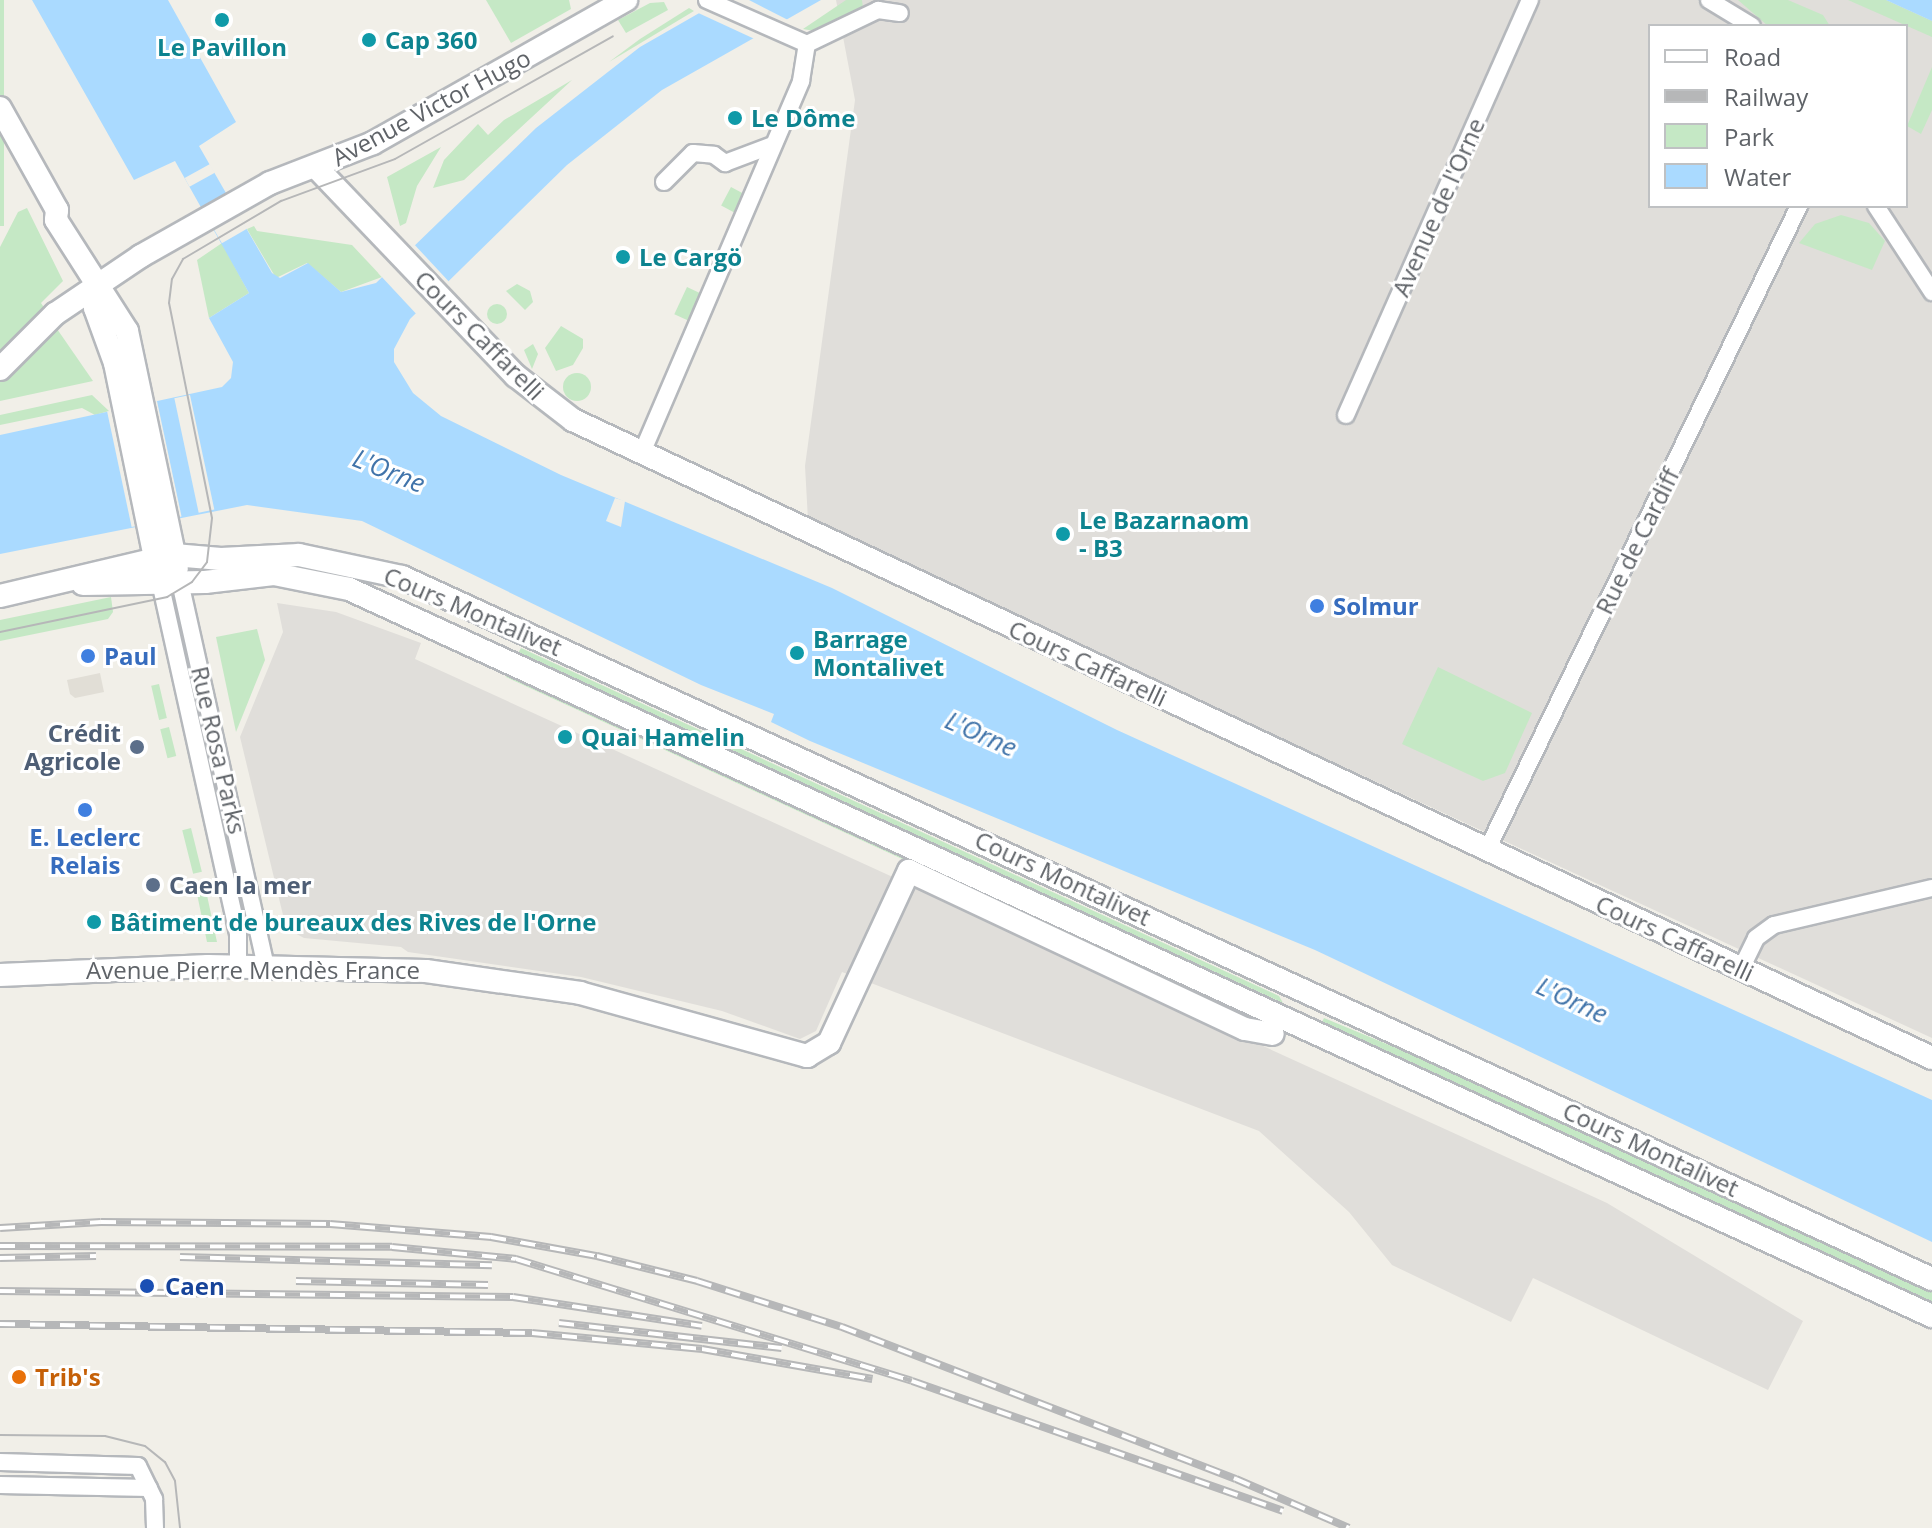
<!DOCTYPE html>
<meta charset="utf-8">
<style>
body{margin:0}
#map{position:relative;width:1932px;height:1528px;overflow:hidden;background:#f1efe8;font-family:"Open Sans",sans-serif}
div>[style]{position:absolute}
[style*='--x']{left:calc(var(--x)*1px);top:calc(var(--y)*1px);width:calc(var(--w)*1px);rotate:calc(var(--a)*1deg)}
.industrial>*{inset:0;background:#e0deda}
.education>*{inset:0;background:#e1ded6}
.green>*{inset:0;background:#c5e8c5;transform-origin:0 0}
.round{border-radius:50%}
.water>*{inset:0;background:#aadaff}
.pier>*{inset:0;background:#f1efe8;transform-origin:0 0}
.roads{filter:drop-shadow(2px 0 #b5b8bc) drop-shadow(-2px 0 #b5b8bc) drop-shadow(0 2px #b5b8bc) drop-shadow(0 -2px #b5b8bc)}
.street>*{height:16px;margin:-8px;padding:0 8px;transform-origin:8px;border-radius:8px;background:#fff}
.secondary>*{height:22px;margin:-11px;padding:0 11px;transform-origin:11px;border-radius:11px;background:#fff}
.tram>*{height:2px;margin:-1px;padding:0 1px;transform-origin:1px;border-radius:1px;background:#b6b7b8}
.rail>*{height:8px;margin-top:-4px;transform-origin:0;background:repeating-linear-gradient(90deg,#fff 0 15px,#b6b7b8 0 30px);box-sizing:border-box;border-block:2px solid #b6b7b8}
.dots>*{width:22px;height:22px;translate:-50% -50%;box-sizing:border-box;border:4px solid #fff;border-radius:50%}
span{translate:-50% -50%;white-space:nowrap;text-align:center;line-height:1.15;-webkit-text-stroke:6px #fff;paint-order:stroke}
.culture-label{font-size:24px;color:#0d838f;font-weight:700}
.left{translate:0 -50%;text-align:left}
.street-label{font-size:24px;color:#5f6368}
.shop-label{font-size:24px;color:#366cbe;font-weight:700}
.service-label{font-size:24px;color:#4e5e75;font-weight:700}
.right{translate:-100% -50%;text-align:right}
.transit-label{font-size:24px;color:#164399;font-weight:700}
.food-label{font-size:24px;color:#c56008;font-weight:700}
.water-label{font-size:26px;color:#4174aa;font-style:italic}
.legend{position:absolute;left:1648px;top:24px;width:260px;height:184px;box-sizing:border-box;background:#fff;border:2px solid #bfc1c3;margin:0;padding:10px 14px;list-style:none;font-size:24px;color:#5f6368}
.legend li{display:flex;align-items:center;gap:16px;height:40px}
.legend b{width:40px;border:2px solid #bfc1c3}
</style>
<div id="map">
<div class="industrial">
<i style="clip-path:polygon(evenodd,836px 0,1886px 0,1932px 21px,1932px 1038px,808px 520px,805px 466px,855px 100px,836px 0,1650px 26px,1906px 26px,1906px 206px,1650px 206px,1650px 26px)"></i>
<i style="clip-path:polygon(277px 603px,336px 612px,421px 643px,415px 659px,1607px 1203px,1803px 1321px,1768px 1390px,1533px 1278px,1511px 1322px,1392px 1265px,1349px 1212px,1259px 1131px,842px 972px,816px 1031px,800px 1039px,722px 1011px,581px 977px,408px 952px,401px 947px,304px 938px,291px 931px,283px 915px,240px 737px,283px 632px)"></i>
</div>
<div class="education">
<i style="clip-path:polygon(100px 673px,104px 692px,75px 698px,70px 694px,67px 680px)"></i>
</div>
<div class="green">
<i style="left:0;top:0;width:4px;height:226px"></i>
<i style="clip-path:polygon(486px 0,569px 0,571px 9px,511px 43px)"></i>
<i style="clip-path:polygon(846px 0,862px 0,863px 8px,814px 31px,803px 29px)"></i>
<i style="clip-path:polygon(1738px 0,1788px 0,1823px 15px,1830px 26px,1768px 26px)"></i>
<i style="clip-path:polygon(1848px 0,1886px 0,1932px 21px,1932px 37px)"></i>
<i style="clip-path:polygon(664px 2px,668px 10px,626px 33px,618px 20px,650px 3px)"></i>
<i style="clip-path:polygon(689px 8px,694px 11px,609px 62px,640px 39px)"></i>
<i style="clip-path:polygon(1932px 67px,1932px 110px,1921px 134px,1907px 126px)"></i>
<i style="clip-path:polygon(572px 80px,464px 180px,433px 188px,444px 160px,478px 124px,488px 135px,504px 120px)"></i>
<i style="clip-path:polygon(441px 147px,417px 186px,406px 223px,400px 226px,387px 177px)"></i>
<i style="left:731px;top:187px;width:17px;height:21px;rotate:28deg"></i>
<i style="clip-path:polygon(27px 208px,63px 281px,41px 303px,47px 312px,0 358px,0 247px,18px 212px)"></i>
<i style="clip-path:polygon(1841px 215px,1869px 223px,1885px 241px,1872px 270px,1799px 243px,1815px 224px)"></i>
<i style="clip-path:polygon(254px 226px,257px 231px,352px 245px,382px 277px,341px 292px,307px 263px,276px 278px,247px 229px)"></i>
<i style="clip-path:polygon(222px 243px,249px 293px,209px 318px,197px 260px)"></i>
<i style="clip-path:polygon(517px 284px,530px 291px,533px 302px,525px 310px,506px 291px)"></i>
<i style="left:687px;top:287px;width:17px;height:30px;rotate:25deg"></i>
<i class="round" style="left:487px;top:304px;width:20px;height:20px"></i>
<i style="clip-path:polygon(55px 326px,93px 381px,0 401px,0 378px)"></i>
<i style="clip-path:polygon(561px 326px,583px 339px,583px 348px,573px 365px,556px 371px,545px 348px)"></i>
<i style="clip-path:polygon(533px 344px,538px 354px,532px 369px,524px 350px)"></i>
<i class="round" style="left:563px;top:373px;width:28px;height:28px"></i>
<i style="clip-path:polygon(92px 395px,109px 411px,95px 415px,82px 408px,0 425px,0 415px)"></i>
<i style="clip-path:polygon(111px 597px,113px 612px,108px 619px,0 641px,0 620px)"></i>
<i style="clip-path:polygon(257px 629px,265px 660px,236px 732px,216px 637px)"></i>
<i style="left:187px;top:642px;width:106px;height:12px;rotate:78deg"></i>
<i style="clip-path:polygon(521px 648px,1279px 996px,1283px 1003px,517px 655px)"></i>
<i style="clip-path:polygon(1438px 667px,1532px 713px,1505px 773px,1483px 781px,1402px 744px)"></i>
<i style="clip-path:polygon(505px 672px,1270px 1019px,1268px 1027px,506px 677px)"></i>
<i style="left:159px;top:684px;width:35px;height:8px;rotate:77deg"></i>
<i style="left:169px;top:727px;width:30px;height:9px;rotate:76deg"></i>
<i style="clip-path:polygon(233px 825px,254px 926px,244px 927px,221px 826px)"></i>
<i style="left:191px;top:828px;width:45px;height:9px;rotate:76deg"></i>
<i style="clip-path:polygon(205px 886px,217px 942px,207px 942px,197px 894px,195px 888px)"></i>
<i style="clip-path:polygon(1324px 1018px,1534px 1105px,1932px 1288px,1932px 1306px,1321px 1024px)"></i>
</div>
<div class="water">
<i style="clip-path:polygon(32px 0,168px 0,236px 122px,199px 146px,272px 273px,280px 278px,308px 263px,341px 292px,376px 283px,536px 128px,640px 47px,722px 0,821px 0,662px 90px,567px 165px,410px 319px,394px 349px,394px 362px,413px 393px,441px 416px,561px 475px,832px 588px,1117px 730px,1932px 1100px,1932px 1242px,1315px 950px,810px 741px,771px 722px,774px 714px,701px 685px,362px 521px,247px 505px,0 554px,0 435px,222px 387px,231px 378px,233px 362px,209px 318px,249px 293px,175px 161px,134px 180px)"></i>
<i style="clip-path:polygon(1886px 0,1932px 0,1932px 21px)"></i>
</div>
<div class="pier">
<i style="clip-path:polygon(713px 0,749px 0,792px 22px,759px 41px,694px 11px)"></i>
<i style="left:210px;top:164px;width:10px;height:29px;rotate:61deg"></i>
<i style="left:227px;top:194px;width:40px;height:29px;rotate:60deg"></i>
<i style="left:412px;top:242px;width:56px;height:46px;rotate:47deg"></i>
<i style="left:190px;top:395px;width:117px;height:16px;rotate:78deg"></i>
<i style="left:157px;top:401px;width:118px;height:51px;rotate:78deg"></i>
<i style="clip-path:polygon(615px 498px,625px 501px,621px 527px,606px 521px)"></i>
</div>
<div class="roads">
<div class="street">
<i style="--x:707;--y:0;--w:109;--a:23.7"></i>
<i style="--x:807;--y:44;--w:79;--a:-25.6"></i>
<i style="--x:878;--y:10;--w:22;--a:8"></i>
<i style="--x:1709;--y:0;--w:50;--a:31.2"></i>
<i style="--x:664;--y:182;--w:41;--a:-45"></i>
<i style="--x:693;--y:153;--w:21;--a:5"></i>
<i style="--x:714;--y:155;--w:14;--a:36"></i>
<i style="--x:725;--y:163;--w:51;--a:-20.6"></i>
<i style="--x:1876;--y:206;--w:103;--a:56.9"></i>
<i style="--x:1346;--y:415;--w:454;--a:-66.1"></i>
<i style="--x:641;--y:455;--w:407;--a:-66.8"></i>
<i style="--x:801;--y:81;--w:37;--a:-81"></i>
<i style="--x:160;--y:582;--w:360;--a:77.5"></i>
<i style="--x:238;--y:933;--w:33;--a:90"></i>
<i style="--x:180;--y:582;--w:394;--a:77.4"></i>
<i style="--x:1487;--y:850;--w:716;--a:-64.15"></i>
<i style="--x:1741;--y:969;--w:34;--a:-64"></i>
<i style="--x:1756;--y:938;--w:22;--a:-36"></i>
<i style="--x:1774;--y:925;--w:162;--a:-13.2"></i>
<i style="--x:0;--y:1462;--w:138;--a:1.7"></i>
<i style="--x:138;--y:1466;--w:37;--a:64"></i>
<i style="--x:154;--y:1499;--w:29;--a:88"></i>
<i style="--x:0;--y:1485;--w:149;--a:1.2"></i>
</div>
<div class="secondary">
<i style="--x:0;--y:108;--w:117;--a:60.8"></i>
<i style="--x:57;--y:210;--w:10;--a:96"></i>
<i style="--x:316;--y:167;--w:289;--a:46.3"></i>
<i style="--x:516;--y:376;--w:72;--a:37.7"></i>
<i style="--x:573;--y:420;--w:1501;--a:25.15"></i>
<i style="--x:56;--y:220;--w:132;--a:57.4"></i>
<i style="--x:127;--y:331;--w:242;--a:78.1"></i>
<i style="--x:95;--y:286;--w:22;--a:90"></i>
<i style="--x:95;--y:308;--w:59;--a:70"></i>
<i style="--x:115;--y:363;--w:214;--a:78.4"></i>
<i style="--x:0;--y:369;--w:78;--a:-45"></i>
<i style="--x:55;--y:314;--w:104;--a:-34"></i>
<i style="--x:141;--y:256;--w:148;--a:-29.5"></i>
<i style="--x:270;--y:183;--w:110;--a:-21.2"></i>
<i style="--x:373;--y:143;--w:291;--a:-29.5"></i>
<i style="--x:83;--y:584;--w:122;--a:-0.9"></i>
<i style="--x:205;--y:582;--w:69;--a:-6.6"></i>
<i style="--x:274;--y:574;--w:76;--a:11.3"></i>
<i style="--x:349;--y:589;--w:1742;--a:24.67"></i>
<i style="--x:0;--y:596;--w:179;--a:-13.3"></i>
<i style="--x:174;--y:555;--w:47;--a:4.9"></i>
<i style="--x:221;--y:559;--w:78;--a:-2.9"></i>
<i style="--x:299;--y:555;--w:105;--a:12.1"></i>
<i style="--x:402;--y:577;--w:1683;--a:24.65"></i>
<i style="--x:0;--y:975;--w:208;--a:-2.5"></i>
<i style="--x:208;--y:966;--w:218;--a:1.3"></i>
<i style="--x:426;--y:971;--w:156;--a:8.1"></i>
<i style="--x:580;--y:993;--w:236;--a:15.5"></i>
<i style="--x:807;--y:1056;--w:26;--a:-31"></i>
<i style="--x:829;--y:1043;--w:190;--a:-65.1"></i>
<i style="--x:909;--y:871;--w:371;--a:25.2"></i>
<i style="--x:1245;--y:1029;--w:28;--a:10"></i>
</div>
</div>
<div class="tram">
<i style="--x:0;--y:632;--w:171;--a:-11.8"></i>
<i style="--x:167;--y:597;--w:29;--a:-31"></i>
<i style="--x:192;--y:582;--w:25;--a:-53"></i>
<i style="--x:207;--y:562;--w:44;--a:-83.5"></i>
<i style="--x:212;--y:518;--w:219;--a:-101.3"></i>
<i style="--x:169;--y:303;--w:24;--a:-83"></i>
<i style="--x:172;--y:279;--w:23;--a:-61"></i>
<i style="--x:183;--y:259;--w:114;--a:-30.6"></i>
<i style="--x:281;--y:201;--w:121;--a:-20.2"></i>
<i style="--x:395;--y:159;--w:250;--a:-29.4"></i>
<i style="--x:0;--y:1435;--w:105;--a:0.5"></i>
<i style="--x:105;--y:1436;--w:41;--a:14"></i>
<i style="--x:145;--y:1446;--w:26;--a:39"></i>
<i style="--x:165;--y:1462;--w:21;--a:62"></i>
<i style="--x:175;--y:1481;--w:47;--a:83.9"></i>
</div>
<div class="rail">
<i style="--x:0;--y:1228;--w:101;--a:-3.4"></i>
<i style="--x:101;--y:1222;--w:229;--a:0.5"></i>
<i style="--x:330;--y:1224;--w:162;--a:4.6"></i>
<i style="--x:491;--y:1237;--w:108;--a:10.2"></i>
<i style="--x:597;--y:1256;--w:103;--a:14"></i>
<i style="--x:697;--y:1281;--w:152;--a:17.6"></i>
<i style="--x:842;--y:1327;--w:422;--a:21.1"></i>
<i style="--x:1236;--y:1479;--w:123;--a:23.4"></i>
<i style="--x:0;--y:1246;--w:392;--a:0.1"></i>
<i style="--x:392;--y:1247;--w:125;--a:5.5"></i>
<i style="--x:516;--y:1259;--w:414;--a:17.1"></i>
<i style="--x:912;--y:1381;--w:393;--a:19.3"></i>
<i style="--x:180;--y:1257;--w:312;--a:1.5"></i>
<i style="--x:0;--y:1258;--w:96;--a:-1.2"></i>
<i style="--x:296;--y:1281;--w:192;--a:1.2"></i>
<i style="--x:0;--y:1291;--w:513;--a:0.67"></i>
<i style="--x:513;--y:1297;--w:191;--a:8.7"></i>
<i style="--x:559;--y:1323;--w:224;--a:6.4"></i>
<i style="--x:0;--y:1324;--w:532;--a:0.97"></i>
<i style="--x:532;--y:1333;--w:171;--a:5.4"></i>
<i style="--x:702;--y:1349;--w:173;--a:10"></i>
</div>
<div class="dots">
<i style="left:222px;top:20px;background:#0f9aa8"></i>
<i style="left:369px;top:40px;background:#0f9aa8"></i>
<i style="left:735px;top:118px;background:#0f9aa8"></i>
<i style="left:623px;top:257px;background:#0f9aa8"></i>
<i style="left:1063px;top:534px;background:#0f9aa8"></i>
<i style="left:1317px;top:606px;background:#3f7fe0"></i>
<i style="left:797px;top:653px;background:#0f9aa8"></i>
<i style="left:88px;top:656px;background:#3f7fe0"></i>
<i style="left:565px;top:737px;background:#0f9aa8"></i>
<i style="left:137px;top:747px;background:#5c6f8a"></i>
<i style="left:85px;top:810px;background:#3f7fe0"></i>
<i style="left:153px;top:885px;background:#5c6f8a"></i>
<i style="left:94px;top:922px;background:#0f9aa8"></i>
<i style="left:147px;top:1286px;background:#1a4fb4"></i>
<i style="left:19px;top:1377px;background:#e8710a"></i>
</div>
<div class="culture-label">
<span class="left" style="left:385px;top:40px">Cap 360</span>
<span style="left:222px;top:47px">Le Pavillon</span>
<span class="left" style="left:751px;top:118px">Le Dôme</span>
<span class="left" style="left:639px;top:257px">Le Cargö</span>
<span class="left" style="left:1079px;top:534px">Le Bazarnaom<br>- B3</span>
<span class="left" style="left:813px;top:653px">Barrage<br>Montalivet</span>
<span class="left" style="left:581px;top:737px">Quai Hamelin</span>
<span class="left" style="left:110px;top:922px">Bâtiment de bureaux des Rives de l'Orne</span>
</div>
<div class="street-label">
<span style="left:431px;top:107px;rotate:-28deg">Avenue Victor Hugo</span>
<span style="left:1438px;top:207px;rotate:-66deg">Avenue de l'Orne</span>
<span style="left:480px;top:335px;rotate:45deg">Cours Caffarelli</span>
<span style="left:1637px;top:541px;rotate:-64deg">Rue de Cardiff</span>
<span style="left:473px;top:611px;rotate:23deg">Cours Montalivet</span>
<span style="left:1088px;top:663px;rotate:25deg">Cours Caffarelli</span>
<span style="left:219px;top:750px;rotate:77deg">Rue Rosa Parks</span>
<span style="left:1063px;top:878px;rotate:25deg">Cours Montalivet</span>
<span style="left:1675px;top:938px;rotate:25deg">Cours Caffarelli</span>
<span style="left:253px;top:970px">Avenue Pierre Mendès France</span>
<span style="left:1651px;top:1149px;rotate:25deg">Cours Montalivet</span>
</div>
<div class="shop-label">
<span class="left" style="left:1333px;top:606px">Solmur</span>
<span class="left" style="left:104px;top:656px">Paul</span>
<span style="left:85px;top:851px">E. Leclerc<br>Relais</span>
</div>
<div class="service-label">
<span class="right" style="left:121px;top:747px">Crédit<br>Agricole</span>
<span class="left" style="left:169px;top:885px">Caen la mer</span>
</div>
<div class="transit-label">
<span class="left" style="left:165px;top:1286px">Caen</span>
</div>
<div class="food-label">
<span class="left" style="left:35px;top:1377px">Trib's</span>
</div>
<div class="water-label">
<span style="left:389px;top:471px;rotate:22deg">L'Orne</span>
<span style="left:981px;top:734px;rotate:24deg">L'Orne</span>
<span style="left:1572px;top:1000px;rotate:25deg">L'Orne</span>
</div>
<ul class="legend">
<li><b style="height:10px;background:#fff"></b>Road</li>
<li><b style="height:10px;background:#b6b7b8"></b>Railway</li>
<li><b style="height:22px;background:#c5e8c5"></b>Park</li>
<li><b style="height:22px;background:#aadaff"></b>Water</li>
</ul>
</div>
